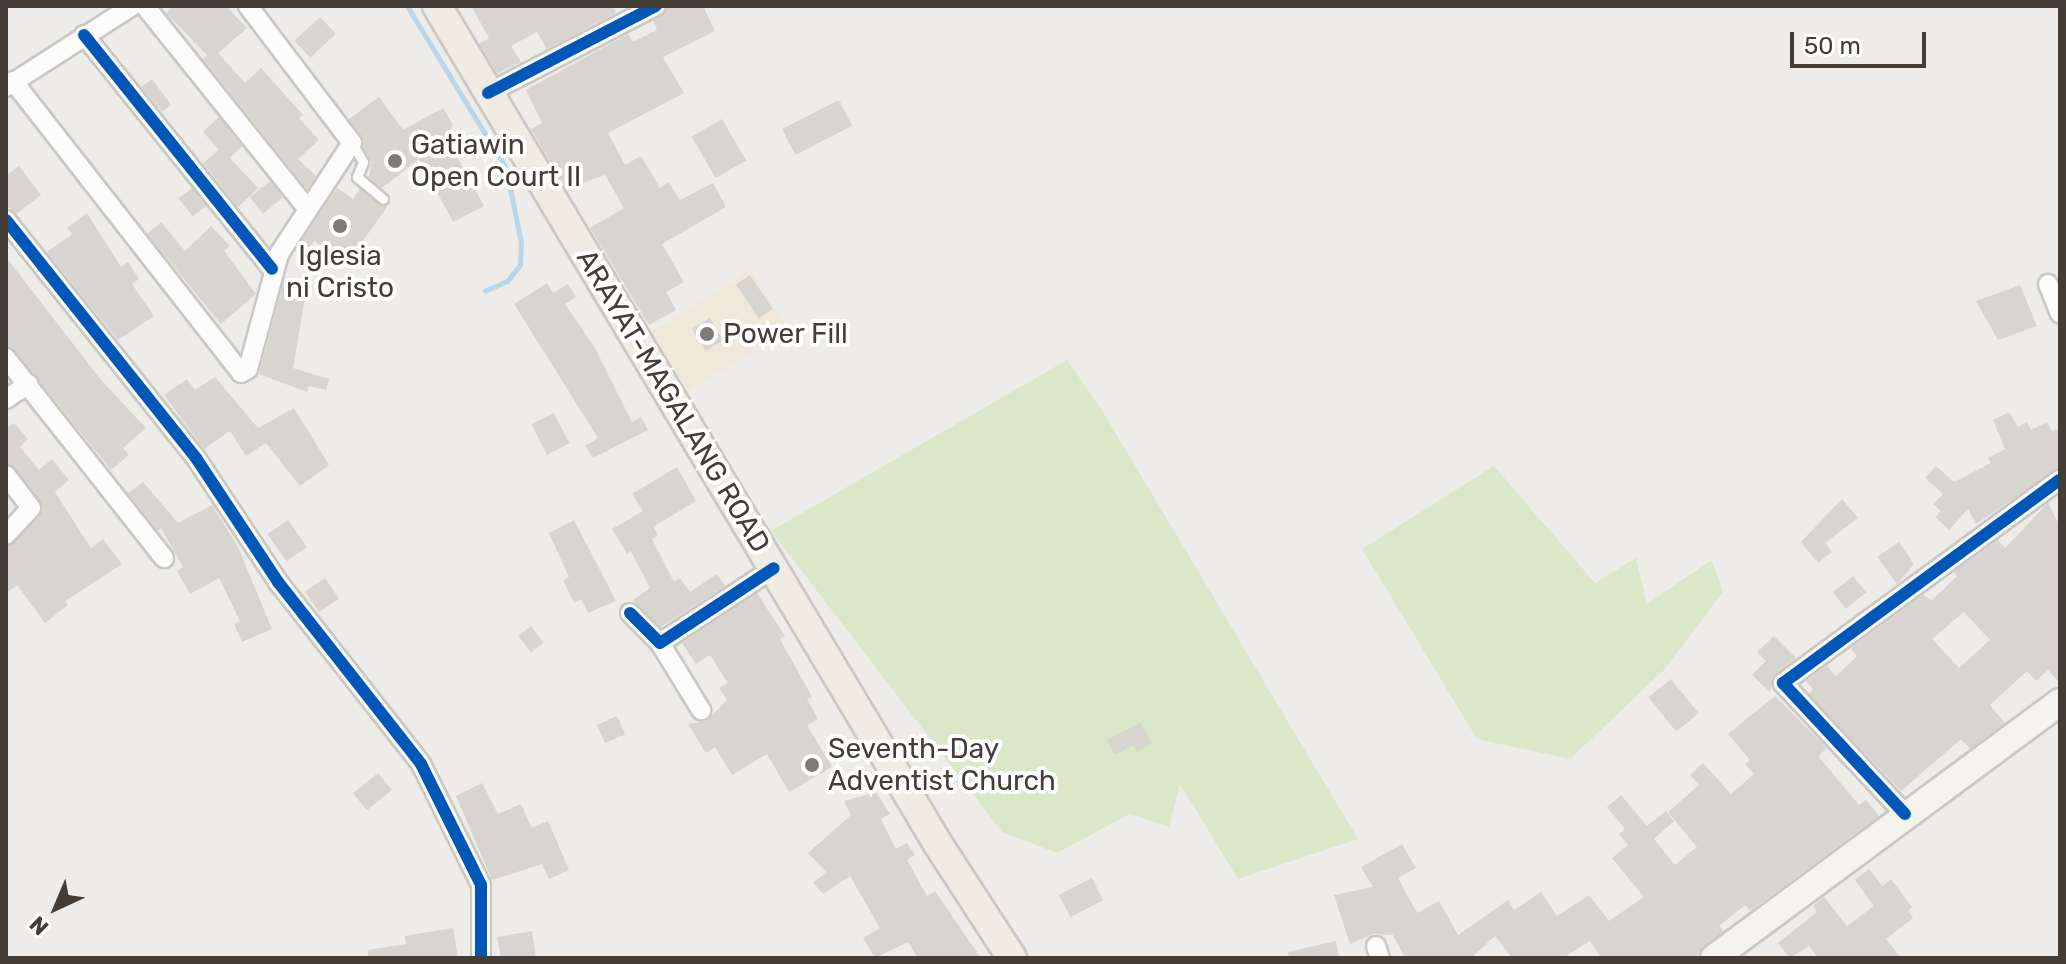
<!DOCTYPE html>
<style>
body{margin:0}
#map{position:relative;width:2066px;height:964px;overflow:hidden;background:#eeece8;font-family:Rubik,sans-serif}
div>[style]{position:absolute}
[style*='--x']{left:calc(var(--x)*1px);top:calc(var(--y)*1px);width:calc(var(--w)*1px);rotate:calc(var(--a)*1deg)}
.commercial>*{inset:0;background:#f0e8db;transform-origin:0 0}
.green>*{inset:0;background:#dbe7c9}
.stream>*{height:5px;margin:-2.5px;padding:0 2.5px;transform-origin:2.5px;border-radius:2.5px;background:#bad7e9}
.building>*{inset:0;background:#d8d5d0;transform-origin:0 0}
.roads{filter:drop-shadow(2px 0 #cac8c4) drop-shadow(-2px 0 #cac8c4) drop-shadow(0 2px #cac8c4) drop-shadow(0 -2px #cac8c4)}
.lane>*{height:9px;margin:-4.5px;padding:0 4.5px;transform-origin:4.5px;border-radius:4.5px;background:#fcfcfc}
.street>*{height:18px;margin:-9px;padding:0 9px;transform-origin:9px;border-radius:9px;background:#fcfcfc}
.secondary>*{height:26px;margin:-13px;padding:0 13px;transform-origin:13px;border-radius:13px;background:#f5f3ee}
.primary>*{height:28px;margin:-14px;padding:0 14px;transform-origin:14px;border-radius:14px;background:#f0ece3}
.cycleway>*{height:12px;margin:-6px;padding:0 6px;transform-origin:6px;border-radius:6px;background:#0057b8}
.dots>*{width:22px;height:22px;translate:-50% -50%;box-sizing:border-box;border:4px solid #fff;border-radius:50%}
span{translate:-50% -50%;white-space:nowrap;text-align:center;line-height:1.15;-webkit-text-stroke:8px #fff;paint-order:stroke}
.poi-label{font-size:28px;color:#433d35}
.left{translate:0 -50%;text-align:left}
.street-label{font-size:28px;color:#433d35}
.frame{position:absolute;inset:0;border:8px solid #433d35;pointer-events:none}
.north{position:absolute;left:16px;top:868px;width:80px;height:80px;-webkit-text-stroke:6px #fff;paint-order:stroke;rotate:224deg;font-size:22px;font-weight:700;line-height:32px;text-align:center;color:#433d35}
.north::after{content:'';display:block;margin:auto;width:28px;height:36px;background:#433d35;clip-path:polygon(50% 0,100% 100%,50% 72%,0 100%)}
.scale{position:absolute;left:1790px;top:32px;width:136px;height:36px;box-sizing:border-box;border:4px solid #433d35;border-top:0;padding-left:10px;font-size:24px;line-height:28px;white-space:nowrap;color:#433d35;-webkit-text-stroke:6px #fff;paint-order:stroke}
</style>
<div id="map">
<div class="commercial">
<i style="left:751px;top:270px;width:70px;height:121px;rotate:58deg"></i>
</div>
<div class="green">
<i style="clip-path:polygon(1067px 360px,1100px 407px,1358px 839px,1238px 879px,1180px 784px,1169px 827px,1130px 814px,1057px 853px,1002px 832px,771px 531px)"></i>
<i style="clip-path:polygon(1494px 466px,1595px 583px,1636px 558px,1647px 604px,1712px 560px,1723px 592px,1664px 670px,1570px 759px,1477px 739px,1362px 549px)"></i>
</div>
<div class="stream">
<i style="--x:407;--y:6;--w:190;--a:58.6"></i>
<i style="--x:506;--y:168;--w:76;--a:78.7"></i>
<i style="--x:521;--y:243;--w:22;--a:93"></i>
<i style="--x:520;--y:265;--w:21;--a:129"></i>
<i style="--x:507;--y:281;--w:24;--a:156"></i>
</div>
<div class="building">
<i style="clip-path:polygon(174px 6px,226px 6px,247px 28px,218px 53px,245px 83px,261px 68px,303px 115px,299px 118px,319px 140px,298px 159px,316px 176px,307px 189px,203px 59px,207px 55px,166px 13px)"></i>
<i style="clip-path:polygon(471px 6px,612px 6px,616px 13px,547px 49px,537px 32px,511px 46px,521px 62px,497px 73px,479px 44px,489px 38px)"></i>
<i style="clip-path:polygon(668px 6px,703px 6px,715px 31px,663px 57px,684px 93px,608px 133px,625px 165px,641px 156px,660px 188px,669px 182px,680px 200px,713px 183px,726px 207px,662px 244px,684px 282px,666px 292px,676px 310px,649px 325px,590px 228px,624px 208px,605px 175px,566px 189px,531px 129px,542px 123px,526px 90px,628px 34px,633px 42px,657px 30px,653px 21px)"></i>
<i style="left:320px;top:17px;width:23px;height:35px;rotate:47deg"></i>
<i style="clip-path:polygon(152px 79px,171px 105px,162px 112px,141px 87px)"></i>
<i style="clip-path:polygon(379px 97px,403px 130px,443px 108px,453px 125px,446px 137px,484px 206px,453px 222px,419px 159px,382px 188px,369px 177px,371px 162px,349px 119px)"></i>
<i style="left:839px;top:100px;width:29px;height:64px;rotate:63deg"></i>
<i style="clip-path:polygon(219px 117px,242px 146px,230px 158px,258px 188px,238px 207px,203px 163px,219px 150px,203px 132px)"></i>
<i style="left:722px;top:119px;width:48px;height:35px;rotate:60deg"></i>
<i style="clip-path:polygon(19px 166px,41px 195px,16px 214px,6px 205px,6px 176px)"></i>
<i style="left:270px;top:181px;width:21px;height:26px;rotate:51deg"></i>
<i style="left:192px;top:188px;width:23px;height:17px;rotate:52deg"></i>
<i style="clip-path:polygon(337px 188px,353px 199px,360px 189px,387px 207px,347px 263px,314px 241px,309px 248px,301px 242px)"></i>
<i style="clip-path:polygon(87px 213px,121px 267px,128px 262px,139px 279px,132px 284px,154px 316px,118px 340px,47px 252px,72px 234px,67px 228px)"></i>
<i style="clip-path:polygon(161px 222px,185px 251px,211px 226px,230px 246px,224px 251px,256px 294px,221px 324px,147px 234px)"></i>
<i style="clip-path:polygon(6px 257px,101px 380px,146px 428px,123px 448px,129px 455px,111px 470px,15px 351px,6px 346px)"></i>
<i style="left:750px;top:275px;width:41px;height:17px;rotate:56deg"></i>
<i style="clip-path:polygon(284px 280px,307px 286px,293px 368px,329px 379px,326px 390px,309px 386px,307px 392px,259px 374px)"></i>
<i style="clip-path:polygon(547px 283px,553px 293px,568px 284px,576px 297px,565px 304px,595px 348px,632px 422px,641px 417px,648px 430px,593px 458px,585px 446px,598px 438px,514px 304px)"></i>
<i style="clip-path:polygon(2020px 285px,2037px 326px,1998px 340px,1976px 301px)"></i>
<i style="left:710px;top:318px;width:26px;height:21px;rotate:59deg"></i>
<i style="clip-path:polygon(215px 377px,258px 428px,294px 408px,329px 465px,300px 486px,266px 443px,246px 456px,230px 431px,204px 449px,164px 395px,187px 379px,195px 390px)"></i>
<i style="clip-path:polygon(2009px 412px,2018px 427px,2027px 422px,2031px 430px,2047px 422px,2052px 431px,2060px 428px,2060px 468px,1976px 524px,1968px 509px,1949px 530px,1935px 517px,1941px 511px,1933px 504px,1943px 494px,1925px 478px,1936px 466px,1954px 482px,1991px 463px,1988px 458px,2005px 449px,1993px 420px)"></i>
<i style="left:554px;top:413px;width:34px;height:25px;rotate:63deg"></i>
<i style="clip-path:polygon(14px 423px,28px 439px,20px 447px,39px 470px,52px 459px,69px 480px,55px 492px,91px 548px,103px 539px,122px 564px,65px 601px,68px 605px,45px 623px,17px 585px,6px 593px,6px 547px,43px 511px,16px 468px,6px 463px,6px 429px)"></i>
<i style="clip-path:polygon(677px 467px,696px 501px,653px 527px,658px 535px,652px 539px,674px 582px,680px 578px,690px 592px,717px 574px,725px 586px,661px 627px,633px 600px,650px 588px,631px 551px,627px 554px,612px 529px,643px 511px,632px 494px)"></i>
<i style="clip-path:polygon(143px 482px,178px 523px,212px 505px,238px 547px,272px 629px,242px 642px,234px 624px,240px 621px,219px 578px,190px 594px,177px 571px,183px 567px,161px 528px,158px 531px,128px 493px)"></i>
<i style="clip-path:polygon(1842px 499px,1858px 518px,1825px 543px,1832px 552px,1818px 563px,1801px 542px)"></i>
<i style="clip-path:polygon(evenodd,2048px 503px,2060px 526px,2060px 683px,2048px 670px,2036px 681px,2027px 671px,1990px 705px,2005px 723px,1970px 749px,1961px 739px,1901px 791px,1809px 694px,1813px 689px,1806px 681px,1827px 666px,1836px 676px,1857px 656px,1851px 649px,1855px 645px,1923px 595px,1932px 600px,1957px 576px,1954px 572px,1998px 540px,2005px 548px,2048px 503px,1964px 612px,1990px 640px,1959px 668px,1932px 639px,1964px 612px)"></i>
<i style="left:288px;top:520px;width:33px;height:25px;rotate:55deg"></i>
<i style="clip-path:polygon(574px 520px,616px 601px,588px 613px,581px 599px,574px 603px,563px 580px,569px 577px,549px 533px)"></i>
<i style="clip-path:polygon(1899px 542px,1914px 564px,1897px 584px,1877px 557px)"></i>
<i style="left:1853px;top:576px;width:21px;height:26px;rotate:51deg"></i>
<i style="left:325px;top:578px;width:25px;height:24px;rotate:56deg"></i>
<i style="clip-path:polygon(757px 593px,785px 636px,780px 639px,812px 697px,807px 699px,818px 719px,807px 725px,832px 767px,789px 792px,767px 754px,732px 775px,715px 747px,706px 753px,688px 724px,707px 721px,727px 700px,719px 688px,728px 683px,710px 655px,696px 664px,682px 643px)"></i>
<i style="left:531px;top:626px;width:21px;height:16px;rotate:53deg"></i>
<i style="clip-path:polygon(1774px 636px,1796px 658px,1775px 674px,1770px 692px,1752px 675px,1766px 661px,1757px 652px)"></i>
<i style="left:1671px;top:679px;width:44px;height:29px;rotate:51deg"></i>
<i style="clip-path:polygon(1775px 696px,1827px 748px,1818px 756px,1859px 805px,1866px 800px,1879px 816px,1750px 911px,1745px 905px,1719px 926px,1723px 931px,1694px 958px,1601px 958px,1590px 941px,1563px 958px,1512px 958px,1495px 936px,1471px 958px,1405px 958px,1393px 935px,1373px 934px,1350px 944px,1334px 895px,1373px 887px,1361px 867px,1402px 844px,1416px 868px,1398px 878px,1417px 913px,1439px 901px,1458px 935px,1508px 900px,1514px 910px,1541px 892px,1557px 916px,1589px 895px,1609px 921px,1644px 897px,1612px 858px,1628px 845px,1619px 834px,1625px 829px,1607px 807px,1621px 795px,1647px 826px,1666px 811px,1674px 821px,1654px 839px,1675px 865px,1697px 847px,1668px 812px,1699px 785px,1690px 775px,1703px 763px,1731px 794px,1754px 774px,1745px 764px,1750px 760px,1728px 734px)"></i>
<i style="left:617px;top:716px;width:20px;height:22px;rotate:66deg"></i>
<i style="clip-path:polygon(1141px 723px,1152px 743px,1137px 752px,1133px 745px,1115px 755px,1106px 740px)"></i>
<i style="left:378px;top:773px;width:22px;height:32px;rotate:51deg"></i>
<i style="clip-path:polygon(482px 783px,498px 814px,521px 804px,532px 828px,548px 821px,569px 870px,549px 879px,542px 864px,492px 880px,456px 796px)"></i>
<i style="clip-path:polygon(876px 792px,890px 814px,881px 819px,896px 849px,907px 843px,915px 855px,907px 860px,927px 896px,935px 891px,981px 958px,918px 958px,908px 942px,875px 958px,863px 938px,880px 928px,850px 876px,823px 894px,813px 883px,826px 872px,808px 853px,851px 815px,844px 801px)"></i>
<i style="clip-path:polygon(1869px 869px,1882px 886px,1891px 879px,1912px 907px,1908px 911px,1913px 918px,1886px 939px,1901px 958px,1818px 958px,1809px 946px,1790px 958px,1778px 943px,1817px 912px,1813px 906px,1824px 897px,1847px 926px,1874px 906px,1855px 880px)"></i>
<i style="left:1092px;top:878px;width:25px;height:37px;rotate:63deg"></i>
<i style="clip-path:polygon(453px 928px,458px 958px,368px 958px,368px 950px,406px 944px,405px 936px)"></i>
<i style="clip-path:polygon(532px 931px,536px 958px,501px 958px,497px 937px)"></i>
<i style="clip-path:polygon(1336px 941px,1339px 958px,1289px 958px,1288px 952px)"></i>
</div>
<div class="roads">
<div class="lane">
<i style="--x:352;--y:143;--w:22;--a:60"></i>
<i style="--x:363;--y:162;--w:16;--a:112"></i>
<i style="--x:357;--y:177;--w:34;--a:40"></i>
</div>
<div class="street">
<i style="--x:145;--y:6;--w:259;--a:51.3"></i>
<i style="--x:84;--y:35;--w:300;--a:51.2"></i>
<i style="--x:13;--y:81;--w:370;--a:52"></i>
<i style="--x:241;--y:373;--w:8;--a:-30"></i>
<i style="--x:248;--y:369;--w:119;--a:-74.9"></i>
<i style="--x:279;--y:254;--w:133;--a:-56.7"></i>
<i style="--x:352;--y:143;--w:172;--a:-127.2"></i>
<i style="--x:6;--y:87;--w:150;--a:-32.7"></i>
<i style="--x:488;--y:93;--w:189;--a:-27.4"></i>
<i style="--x:6;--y:220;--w:305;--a:51.4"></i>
<i style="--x:196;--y:458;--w:149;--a:56.5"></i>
<i style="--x:278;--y:582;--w:231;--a:51.8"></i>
<i style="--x:421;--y:764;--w:135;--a:63.6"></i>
<i style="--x:481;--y:885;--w:73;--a:90"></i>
<i style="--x:2048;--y:284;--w:32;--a:68"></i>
<i style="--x:6;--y:358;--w:255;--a:51.7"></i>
<i style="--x:6;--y:399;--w:27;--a:-34"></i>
<i style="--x:6;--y:475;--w:41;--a:52.9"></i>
<i style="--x:31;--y:508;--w:37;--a:133"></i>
<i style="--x:630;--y:613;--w:42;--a:45"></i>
<i style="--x:660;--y:643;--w:136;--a:-33.3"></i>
<i style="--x:660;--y:643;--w:79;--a:58.5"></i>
<i style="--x:1905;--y:814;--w:179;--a:-133"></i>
<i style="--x:1783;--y:683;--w:343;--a:-36.3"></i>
<i style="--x:1376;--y:946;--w:13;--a:72"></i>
</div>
<div class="secondary">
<i style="--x:1714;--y:958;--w:430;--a:-36.5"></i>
</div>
<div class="primary">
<i style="--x:437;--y:6;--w:976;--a:59.13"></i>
<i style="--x:938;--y:844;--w:136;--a:57"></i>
</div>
</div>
<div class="cycleway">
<i style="--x:84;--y:35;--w:300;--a:51.2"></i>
<i style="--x:488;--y:93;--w:189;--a:-27.4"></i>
<i style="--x:6;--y:220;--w:305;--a:51.4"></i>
<i style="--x:196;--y:458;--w:149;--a:56.5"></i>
<i style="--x:278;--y:582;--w:231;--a:51.8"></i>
<i style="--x:421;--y:764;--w:135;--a:63.6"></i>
<i style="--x:481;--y:885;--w:73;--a:90"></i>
<i style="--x:630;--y:613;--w:42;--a:45"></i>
<i style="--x:660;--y:643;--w:136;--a:-33.3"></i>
<i style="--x:1905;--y:814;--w:179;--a:-133"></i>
<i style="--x:1783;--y:683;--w:343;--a:-36.3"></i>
</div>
<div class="dots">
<i style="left:395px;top:161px;background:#7f7a74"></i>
<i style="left:340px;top:226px;background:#7f7a74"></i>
<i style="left:707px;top:334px;background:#7f7a74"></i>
<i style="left:812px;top:765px;background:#7f7a74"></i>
</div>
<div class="poi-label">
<span class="left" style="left:411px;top:161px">Gatiawin<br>Open Court II</span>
<span style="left:340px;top:272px">Iglesia<br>ni Cristo</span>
<span class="left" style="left:723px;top:334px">Power Fill</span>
<span class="left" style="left:828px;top:765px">Seventh-Day<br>Adventist Church</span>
</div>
<div class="street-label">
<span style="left:673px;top:401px;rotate:59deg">ARAYAT-MAGALANG ROAD</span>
</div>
<div class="frame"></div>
<div class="north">N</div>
<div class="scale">50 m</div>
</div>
